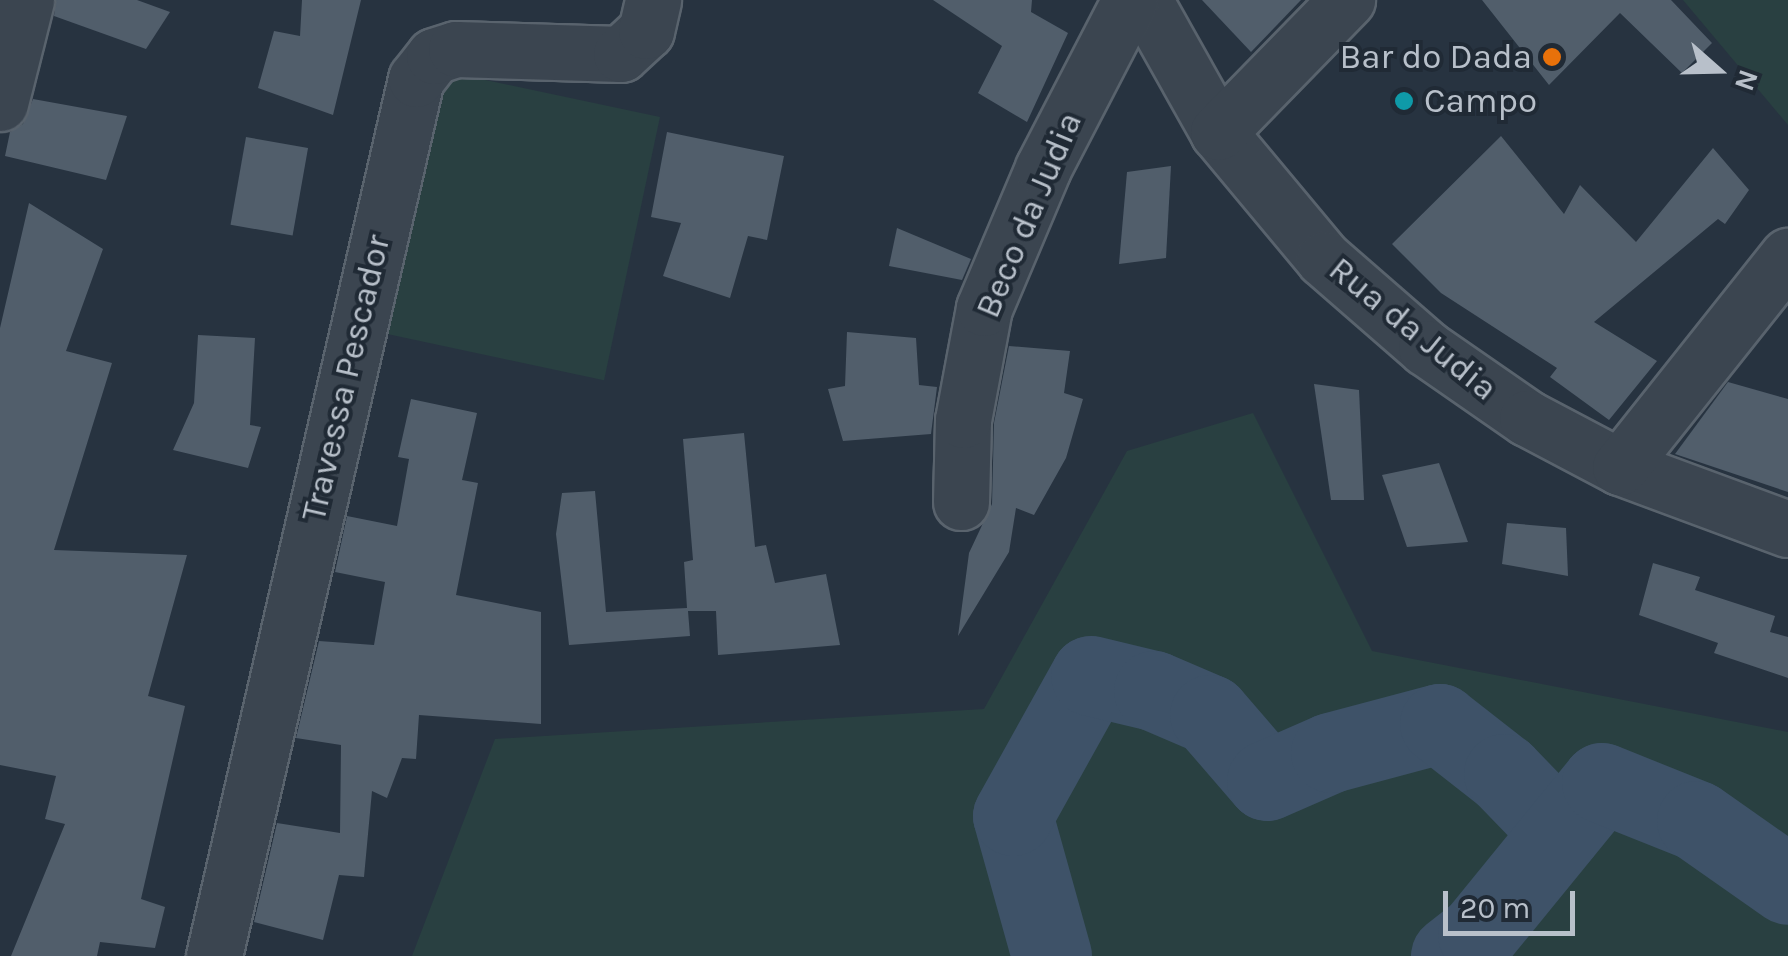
<!DOCTYPE html>
<style>
body{margin:0}
#map{position:relative;width:1788px;height:956px;overflow:hidden;background:#273340;font-family:Karla,sans-serif}
div>[style]{position:absolute}
[style*='--x']{left:calc(var(--x)*1px);top:calc(var(--y)*1px);width:calc(var(--w)*1px);rotate:calc(var(--a)*1deg)}
.green>*{inset:0;background:#294041;transform-origin:0 0}
.river>*{height:80px;margin:-40px;padding:0 40px;transform-origin:40px;border-radius:40px;background:#3e5268}
.building>*{inset:0;background:#515e6b;transform-origin:0 0}
.roads{filter:drop-shadow(2px 0 #59636d) drop-shadow(-2px 0 #59636d) drop-shadow(0 2px #59636d) drop-shadow(0 -2px #59636d)}
.minor>*{height:55px;margin:-27.5px;padding:0 27.5px;transform-origin:27.5px;border-radius:27.5px;background:#3b4550}
.dots>*{width:28px;height:28px;translate:-50% -50%;box-sizing:border-box;border:5px solid #202a35;border-radius:50%}
span{translate:-50% -50%;white-space:nowrap;text-align:center;line-height:1.15;-webkit-text-stroke:8px #202a35;paint-order:stroke}
.poi-label{font-size:35px;color:#b8c0ca}
.right{translate:-100% -50%;text-align:right}
.left{translate:0 -50%;text-align:left}
.street-label{font-size:35px;color:#b8c0ca}
.north{position:absolute;left:1668px;top:20px;width:100px;height:100px;-webkit-text-stroke:8px #202a35;paint-order:stroke;rotate:110deg;font-size:28px;font-weight:700;line-height:40px;text-align:center;color:#b8c0ca}
.north::after{content:'';display:block;margin:auto;width:35px;height:45px;background:#b8c0ca;clip-path:polygon(50% 0,100% 100%,50% 72%,0 100%)}
.scale{position:absolute;left:1443px;top:891px;width:132px;height:45px;box-sizing:border-box;border:5px solid #b8c0ca;border-top:0;padding-left:12px;font-size:30px;line-height:35px;white-space:nowrap;color:#b8c0ca;-webkit-text-stroke:8px #202a35;paint-order:stroke}
</style>
<div id="map">
<div class="green">
<i style="clip-path:polygon(1683px 0,1788px 0,1788px 125px)"></i>
<i style="left:434px;top:69px;width:231px;height:269px;rotate:12deg"></i>
<i style="clip-path:polygon(1253px 413px,1372px 651px,1788px 732px,1788px 956px,412px 956px,495px 739px,984px 709px,1127px 451px)"></i>
</div>
<div class="river">
<i style="--x:1052;--y:956;--w:145;--a:-105.6"></i>
<i style="--x:1013;--y:816;--w:160;--a:-60.9"></i>
<i style="--x:1091;--y:676;--w:65;--a:13.4"></i>
<i style="--x:1154;--y:691;--w:61;--a:23.2"></i>
<i style="--x:1210;--y:715;--w:87;--a:49.2"></i>
<i style="--x:1267;--y:781;--w:70;--a:-23.6"></i>
<i style="--x:1331;--y:753;--w:113;--a:-14.9"></i>
<i style="--x:1440;--y:724;--w:81;--a:38"></i>
<i style="--x:1504;--y:774;--w:82;--a:46"></i>
<i style="--x:1451;--y:956;--w:34;--a:-38"></i>
<i style="--x:1478;--y:935;--w:196;--a:-50.8"></i>
<i style="--x:1602;--y:783;--w:102;--a:21.8"></i>
<i style="--x:1697;--y:821;--w:111;--a:35.1"></i>
</div>
<div class="building">
<i style="clip-path:polygon(56px 0,137px 0,170px 12px,146px 49px,54px 16px)"></i>
<i style="clip-path:polygon(302px 0,361px 0,333px 115px,258px 88px,274px 31px,300px 36px)"></i>
<i style="clip-path:polygon(933px 0,1032px 0,1031px 12px,1068px 33px,1027px 122px,978px 93px,1002px 46px)"></i>
<i style="clip-path:polygon(1202px 0,1301px 0,1251px 52px)"></i>
<i style="clip-path:polygon(1482px 0,1671px 0,1712px 43px,1682px 73px,1620px 13px,1549px 85px)"></i>
<i style="clip-path:polygon(33px 99px,127px 116px,106px 180px,5px 156px,10px 132px,23px 124px)"></i>
<i style="clip-path:polygon(667px 132px,784px 156px,767px 240px,748px 236px,730px 298px,663px 276px,681px 223px,651px 217px)"></i>
<i style="clip-path:polygon(1501px 136px,1564px 214px,1580px 185px,1636px 242px,1713px 148px,1749px 190px,1725px 224px,1718px 219px,1594px 322px,1657px 361px,1609px 420px,1550px 377px,1557px 368px,1441px 293px,1392px 244px)"></i>
<i style="left:246px;top:137px;width:63px;height:89px;rotate:10deg"></i>
<i style="clip-path:polygon(1171px 166px,1166px 258px,1119px 264px,1127px 172px)"></i>
<i style="clip-path:polygon(29px 203px,103px 249px,66px 351px,112px 363px,54px 550px,187px 555px,148px 696px,185px 706px,141px 899px,165px 907px,155px 948px,100px 942px,97px 956px,11px 956px,65px 824px,45px 819px,56px 776px,0 765px,0 328px)"></i>
<i style="clip-path:polygon(897px 228px,971px 259px,962px 280px,889px 266px)"></i>
<i style="clip-path:polygon(847px 332px,916px 338px,919px 385px,937px 387px,931px 434px,843px 441px,828px 389px,845px 386px)"></i>
<i style="clip-path:polygon(198px 335px,255px 338px,250px 425px,261px 427px,248px 468px,173px 450px,194px 403px)"></i>
<i style="clip-path:polygon(1009px 346px,1070px 351px,1064px 393px,1083px 399px,1066px 458px,1034px 515px,1016px 508px,1009px 552px,958px 636px,969px 553px,992px 504px,994px 423px)"></i>
<i style="clip-path:polygon(1728px 382px,1788px 399px,1788px 492px,1675px 454px)"></i>
<i style="clip-path:polygon(1314px 384px,1359px 390px,1364px 500px,1331px 500px)"></i>
<i style="clip-path:polygon(411px 399px,477px 413px,462px 480px,478px 483px,456px 595px,541px 612px,541px 724px,419px 715px,416px 759px,402px 758px,387px 798px,372px 791px,364px 877px,339px 875px,323px 940px,254px 922px,277px 823px,340px 833px,341px 745px,296px 738px,319px 641px,374px 645px,385px 582px,335px 572px,347px 516px,397px 526px,409px 459px,398px 457px)"></i>
<i style="clip-path:polygon(744px 433px,755px 547px,766px 545px,775px 583px,826px 574px,840px 645px,718px 655px,716px 611px,688px 611px,690px 636px,569px 645px,556px 534px,562px 493px,595px 491px,606px 612px,687px 608px,684px 562px,693px 560px,683px 439px)"></i>
<i style="clip-path:polygon(1439px 463px,1468px 542px,1407px 547px,1382px 475px)"></i>
<i style="clip-path:polygon(1507px 523px,1566px 528px,1568px 576px,1502px 564px)"></i>
<i style="clip-path:polygon(1653px 563px,1700px 577px,1695px 590px,1775px 616px,1770px 632px,1788px 637px,1788px 678px,1714px 653px,1718px 643px,1639px 615px)"></i>
</div>
<div class="roads">
<div class="minor">
<i style="--x:1144;--y:0;--w:151;--a:60.7"></i>
<i style="--x:1218;--y:132;--w:165;--a:50.2"></i>
<i style="--x:1324;--y:259;--w:135;--a:41.1"></i>
<i style="--x:1426;--y:348;--w:123;--a:34.7"></i>
<i style="--x:1527;--y:418;--w:105;--a:27.8"></i>
<i style="--x:1620;--y:467;--w:179;--a:20.3"></i>
<i style="--x:0;--y:103;--w:106;--a:-75.8"></i>
<i style="--x:1218;--y:132;--w:185;--a:-45.7"></i>
<i style="--x:1620;--y:467;--w:270;--a:-51.5"></i>
<i style="--x:961;--y:502;--w:82;--a:-88.6"></i>
<i style="--x:963;--y:420;--w:114;--a:-79.4"></i>
<i style="--x:984;--y:308;--w:152;--a:-67.1"></i>
<i style="--x:1043;--y:168;--w:189;--a:-62.6"></i>
<i style="--x:214;--y:956;--w:900;--a:-77.03"></i>
<i style="--x:416;--y:79;--w:29;--a:-52"></i>
<i style="--x:434;--y:56;--w:23;--a:-18"></i>
<i style="--x:456;--y:49;--w:165;--a:1.7"></i>
<i style="--x:621;--y:54;--w:34;--a:-43"></i>
<i style="--x:646;--y:31;--w:32;--a:-77"></i>
</div>
</div>
<div class="dots">
<i style="left:1552px;top:57px;background:#e8710a"></i>
<i style="left:1404px;top:101px;background:#0f9aa8"></i>
</div>
<div class="poi-label">
<span class="right" style="left:1532px;top:57px">Bar do Dada</span>
<span class="left" style="left:1424px;top:101px">Campo</span>
</div>
<div class="street-label">
<span style="left:1029px;top:215px;rotate:-67deg">Beco da Judia</span>
<span style="left:1413px;top:329px;rotate:39deg">Rua da Judia</span>
<span style="left:346px;top:378px;rotate:-77deg">Travessa Pescador</span>
</div>
<div class="north">N</div>
<div class="scale">20 m</div>
</div>
